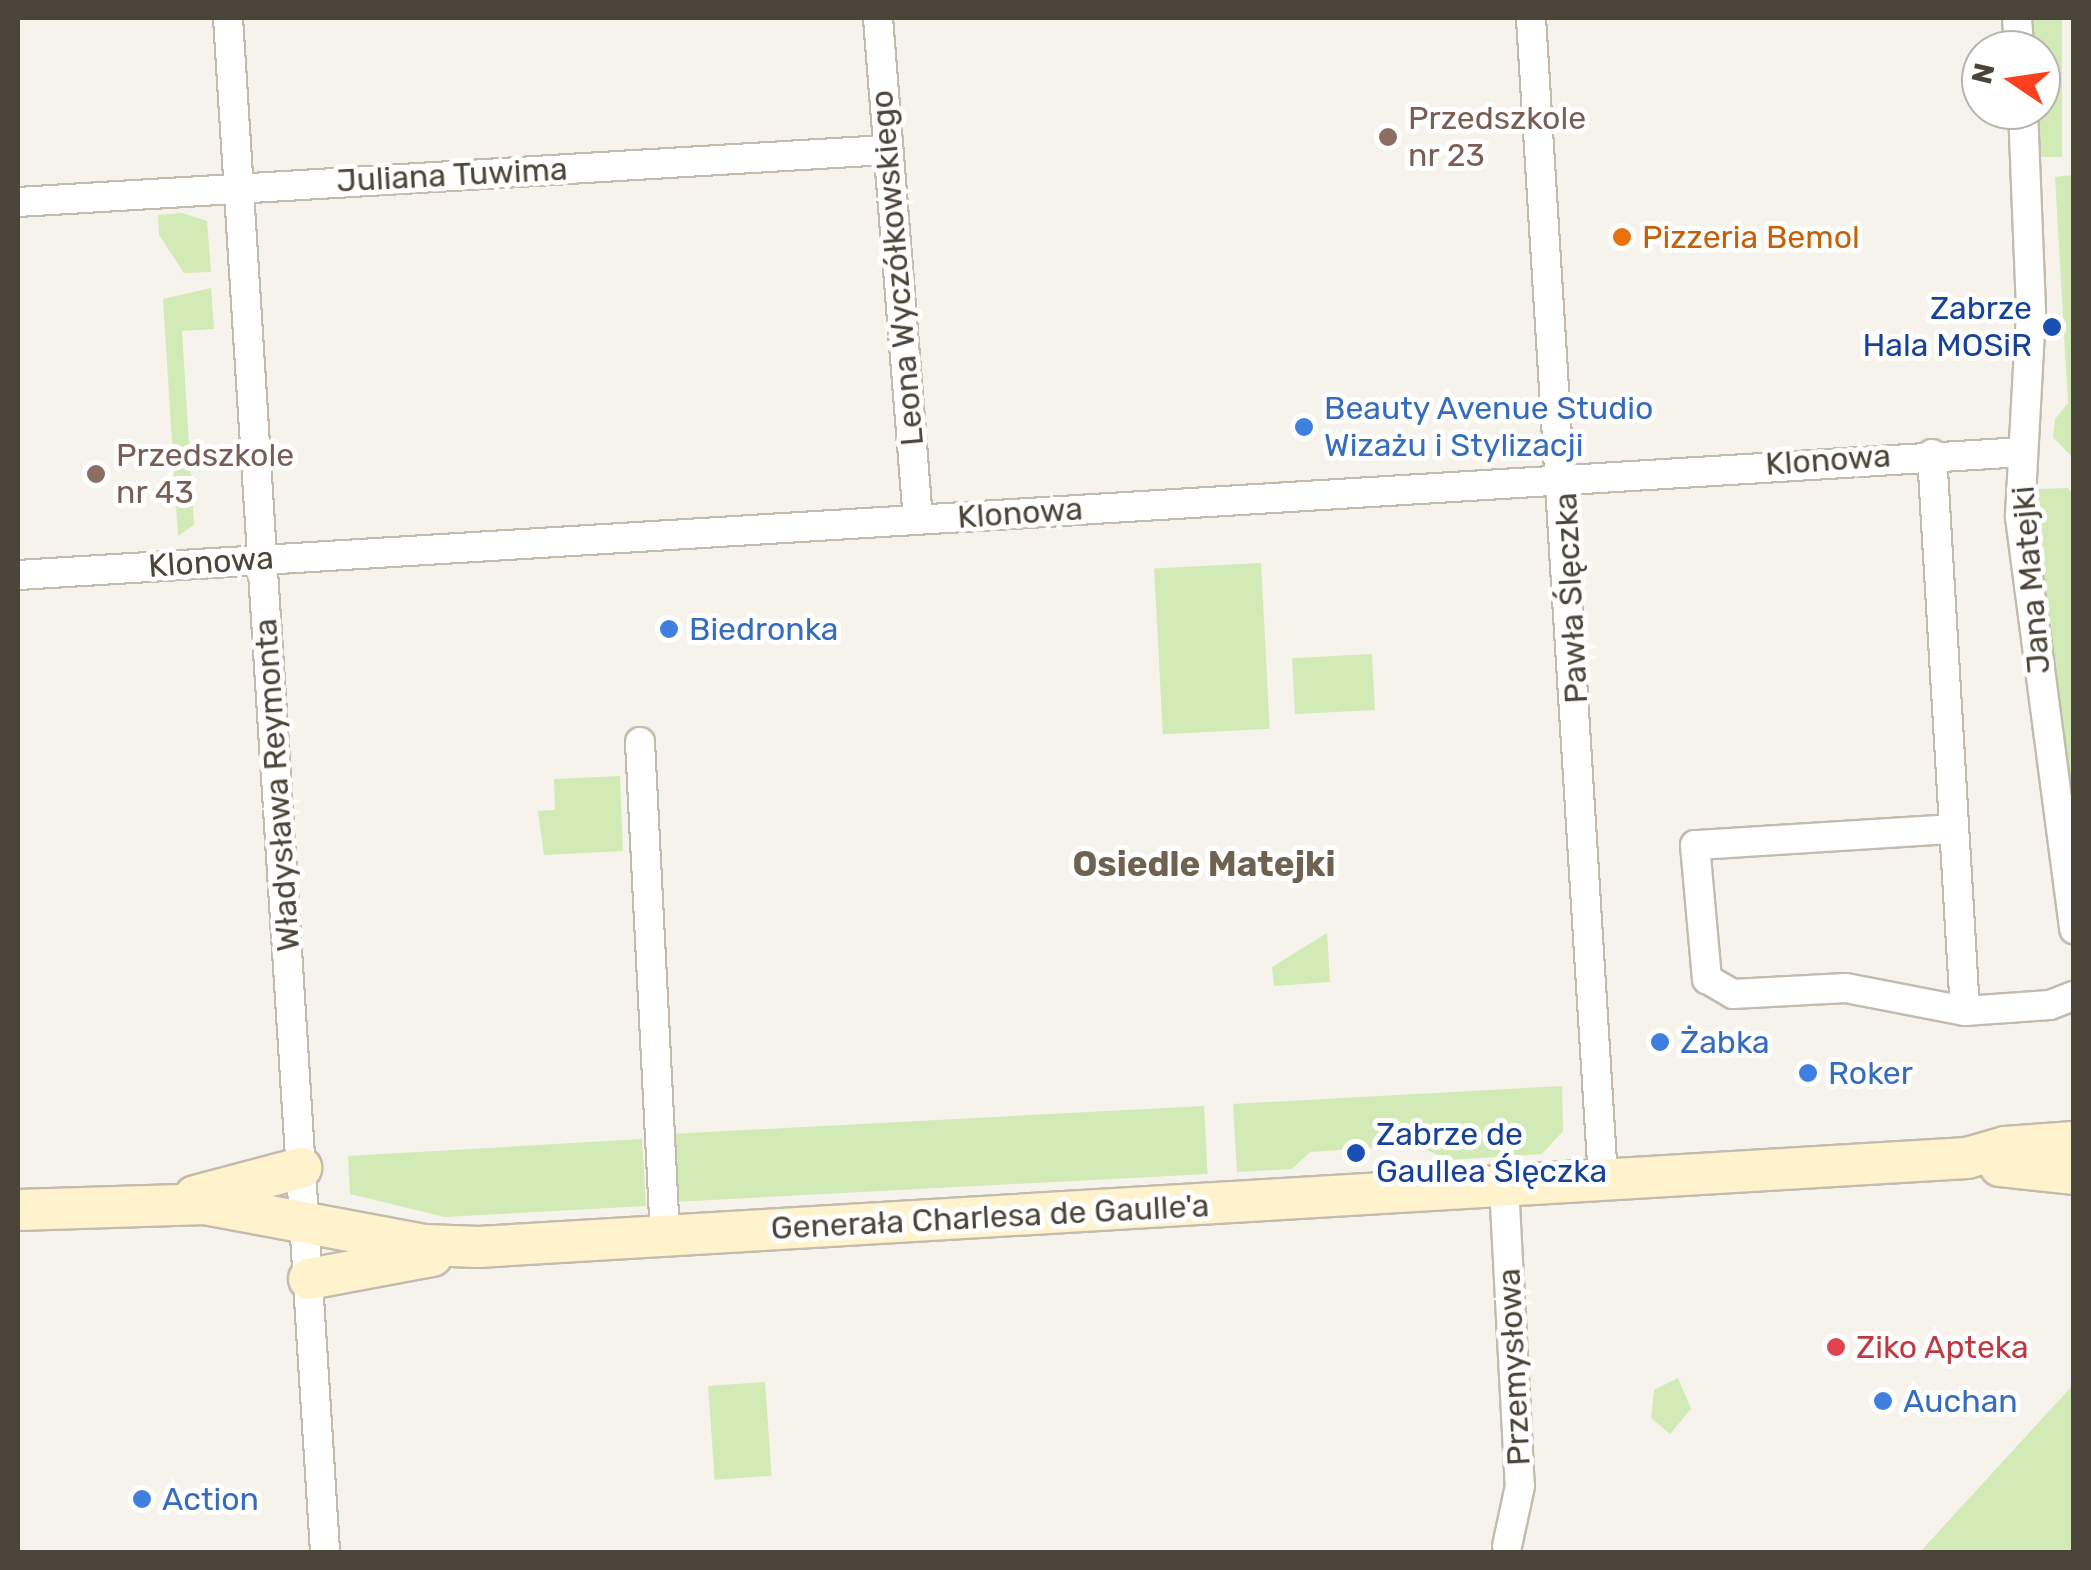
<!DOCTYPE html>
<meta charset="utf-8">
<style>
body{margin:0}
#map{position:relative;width:2091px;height:1570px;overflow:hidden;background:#f6f3ec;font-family:Rubik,sans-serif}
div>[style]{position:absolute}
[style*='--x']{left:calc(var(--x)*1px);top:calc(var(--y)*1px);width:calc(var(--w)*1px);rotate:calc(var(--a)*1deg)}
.green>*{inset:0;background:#d2eab5;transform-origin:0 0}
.roads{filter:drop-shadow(2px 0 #c2bbae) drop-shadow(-2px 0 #c2bbae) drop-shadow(0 2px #c2bbae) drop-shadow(0 -2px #c2bbae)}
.street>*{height:28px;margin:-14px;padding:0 14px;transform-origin:14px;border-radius:14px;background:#fff}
.secondary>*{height:40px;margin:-20px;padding:0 20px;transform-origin:20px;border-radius:20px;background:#fff3cd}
.dots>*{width:28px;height:28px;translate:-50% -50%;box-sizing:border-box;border:5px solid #fff;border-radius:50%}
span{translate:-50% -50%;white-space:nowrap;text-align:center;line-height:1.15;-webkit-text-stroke:10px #fff;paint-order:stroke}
.education-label{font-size:32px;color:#785e54}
.left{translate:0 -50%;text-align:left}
.street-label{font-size:32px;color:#4b4439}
.food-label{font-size:32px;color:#c56008}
.transit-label{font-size:32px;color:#164399}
.right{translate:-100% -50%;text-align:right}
.shop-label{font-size:32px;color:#366cbe}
.health-label{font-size:32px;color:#be3a42}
.neighbourhood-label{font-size:35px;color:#6e6250;font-weight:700}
.frame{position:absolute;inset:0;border:20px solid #4b4439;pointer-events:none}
.north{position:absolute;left:1961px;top:30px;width:100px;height:100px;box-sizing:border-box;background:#fff;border:2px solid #b7b4b0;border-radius:50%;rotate:283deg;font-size:28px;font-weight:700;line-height:40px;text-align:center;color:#4b4439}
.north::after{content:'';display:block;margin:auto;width:35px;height:45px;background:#fc3f1d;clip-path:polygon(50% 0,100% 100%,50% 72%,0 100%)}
</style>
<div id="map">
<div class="green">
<i style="left:2034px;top:18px;width:28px;height:139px"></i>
<i style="clip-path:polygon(2073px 175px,2074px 175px,2073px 458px,2053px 437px,2055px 419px,2068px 403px,2055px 177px)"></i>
<i style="clip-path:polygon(182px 213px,207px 221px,211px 272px,184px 273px,159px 235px,158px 215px)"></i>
<i style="clip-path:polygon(211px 288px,214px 329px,182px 331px,194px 525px,178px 536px,163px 299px)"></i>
<i style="clip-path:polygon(2068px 488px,2073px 495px,2073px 845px,2038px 534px,2039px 489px)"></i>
<i style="left:1261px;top:563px;width:166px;height:107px;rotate:87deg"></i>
<i style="left:1372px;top:654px;width:56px;height:80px;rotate:87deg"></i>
<i style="clip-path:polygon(620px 776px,623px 851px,544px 855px,538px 811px,555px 810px,554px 779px)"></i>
<i style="clip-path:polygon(1327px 933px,1330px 982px,1274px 986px,1272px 967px)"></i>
<i style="clip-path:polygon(1562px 1086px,1563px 1131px,1542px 1154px,1448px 1160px,1416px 1145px,1310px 1152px,1292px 1169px,1237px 1172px,1233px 1104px)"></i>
<i style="left:1204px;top:1106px;width:68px;height:530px;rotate:87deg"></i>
<i style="clip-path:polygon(642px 1139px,646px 1206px,445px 1217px,350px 1194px,348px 1156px)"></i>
<i style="clip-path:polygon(1678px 1378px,1691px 1409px,1670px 1434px,1651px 1418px,1654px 1390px)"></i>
<i style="left:765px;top:1382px;width:94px;height:57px;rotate:86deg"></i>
<i style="clip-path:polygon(2073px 1385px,2073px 1552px,1920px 1552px)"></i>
</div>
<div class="roads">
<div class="street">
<i style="--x:228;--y:18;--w:1537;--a:86.38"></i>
<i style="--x:878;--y:18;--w:503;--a:85.44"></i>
<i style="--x:1531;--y:18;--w:1164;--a:86.45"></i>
<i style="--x:2017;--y:18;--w:32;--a:86"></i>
<i style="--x:2023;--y:110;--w:202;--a:87.7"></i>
<i style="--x:2031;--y:312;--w:205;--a:93.1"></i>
<i style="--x:2020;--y:517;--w:416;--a:82.5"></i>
<i style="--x:18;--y:202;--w:870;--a:-3.43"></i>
<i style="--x:1932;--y:454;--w:558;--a:86.61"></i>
<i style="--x:18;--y:575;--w:2008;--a:-3.51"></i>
<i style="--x:640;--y:742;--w:495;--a:87.1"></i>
<i style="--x:1952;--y:829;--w:257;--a:176.4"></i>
<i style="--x:1695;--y:845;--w:135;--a:84.9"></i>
<i style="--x:1707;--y:979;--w:30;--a:30"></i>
<i style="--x:1733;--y:994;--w:113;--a:-3"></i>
<i style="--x:1846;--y:988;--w:121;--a:10.9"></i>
<i style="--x:1965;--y:1011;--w:85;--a:-4"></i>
<i style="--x:2050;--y:1005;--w:26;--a:-21"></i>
<i style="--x:1504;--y:1185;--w:301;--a:87"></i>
<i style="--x:1520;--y:1486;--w:61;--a:102.2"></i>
</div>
<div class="secondary">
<i style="--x:2000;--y:1166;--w:74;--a:6.2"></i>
<i style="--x:195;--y:1196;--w:110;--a:-14.8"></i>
<i style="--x:18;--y:1210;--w:187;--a:-1.8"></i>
<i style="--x:205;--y:1204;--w:224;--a:10.6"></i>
<i style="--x:425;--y:1245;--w:54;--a:2.1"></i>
<i style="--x:479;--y:1247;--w:1491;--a:-3.42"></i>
<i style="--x:1967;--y:1158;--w:40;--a:-16"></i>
<i style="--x:2005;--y:1147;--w:69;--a:-4.1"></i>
<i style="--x:309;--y:1279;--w:125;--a:-10.6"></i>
</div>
</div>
<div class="dots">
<i style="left:1388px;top:137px;background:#8d6e63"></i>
<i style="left:1622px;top:237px;background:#e8710a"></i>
<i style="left:2052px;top:327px;background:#1a4fb4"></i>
<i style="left:1304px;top:427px;background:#3f7fe0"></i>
<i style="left:96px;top:474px;background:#8d6e63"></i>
<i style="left:669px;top:629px;background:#3f7fe0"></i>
<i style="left:1660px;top:1042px;background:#3f7fe0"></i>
<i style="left:1808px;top:1073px;background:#3f7fe0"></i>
<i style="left:1356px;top:1153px;background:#1a4fb4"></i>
<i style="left:1836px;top:1347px;background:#e0444e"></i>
<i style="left:1883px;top:1401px;background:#3f7fe0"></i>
<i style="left:142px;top:1499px;background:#3f7fe0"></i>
</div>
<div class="education-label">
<span class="left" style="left:1408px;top:137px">Przedszkole<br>nr 23</span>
<span class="left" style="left:116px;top:474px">Przedszkole<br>nr 43</span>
</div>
<div class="street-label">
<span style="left:452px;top:175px;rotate:-3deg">Juliana Tuwima</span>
<span style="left:897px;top:268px;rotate:-95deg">Leona Wyczółkowskiego</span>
<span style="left:1828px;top:460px;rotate:-4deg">Klonowa</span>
<span style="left:1020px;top:513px;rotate:-4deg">Klonowa</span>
<span style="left:211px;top:562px;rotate:-4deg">Klonowa</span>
<span style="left:2031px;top:580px;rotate:-95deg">Jana Matejki</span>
<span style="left:1571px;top:598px;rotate:-93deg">Pawła Ślęczka</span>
<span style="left:277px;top:785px;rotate:-94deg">Władysława Reymonta</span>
<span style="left:990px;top:1217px;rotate:-3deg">Generała Charlesa de Gaulle'a</span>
<span style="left:1514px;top:1367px;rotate:-93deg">Przemysłowa</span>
</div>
<div class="food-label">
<span class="left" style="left:1642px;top:237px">Pizzeria Bemol</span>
</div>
<div class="transit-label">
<span class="right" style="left:2032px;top:327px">Zabrze<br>Hala MOSiR</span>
<span class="left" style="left:1376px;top:1153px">Zabrze de<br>Gaullea Ślęczka</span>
</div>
<div class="shop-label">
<span class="left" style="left:1324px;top:427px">Beauty Avenue Studio<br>Wizażu i Stylizacji</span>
<span class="left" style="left:689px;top:629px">Biedronka</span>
<span class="left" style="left:1680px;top:1042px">Żabka</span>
<span class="left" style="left:1828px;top:1073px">Roker</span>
<span class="left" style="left:1903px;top:1401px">Auchan</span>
<span class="left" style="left:162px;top:1499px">Action</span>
</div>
<div class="health-label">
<span class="left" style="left:1856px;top:1347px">Ziko Apteka</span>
</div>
<div class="neighbourhood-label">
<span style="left:1204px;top:864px">Osiedle Matejki</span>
</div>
<div class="frame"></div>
<div class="north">N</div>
</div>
